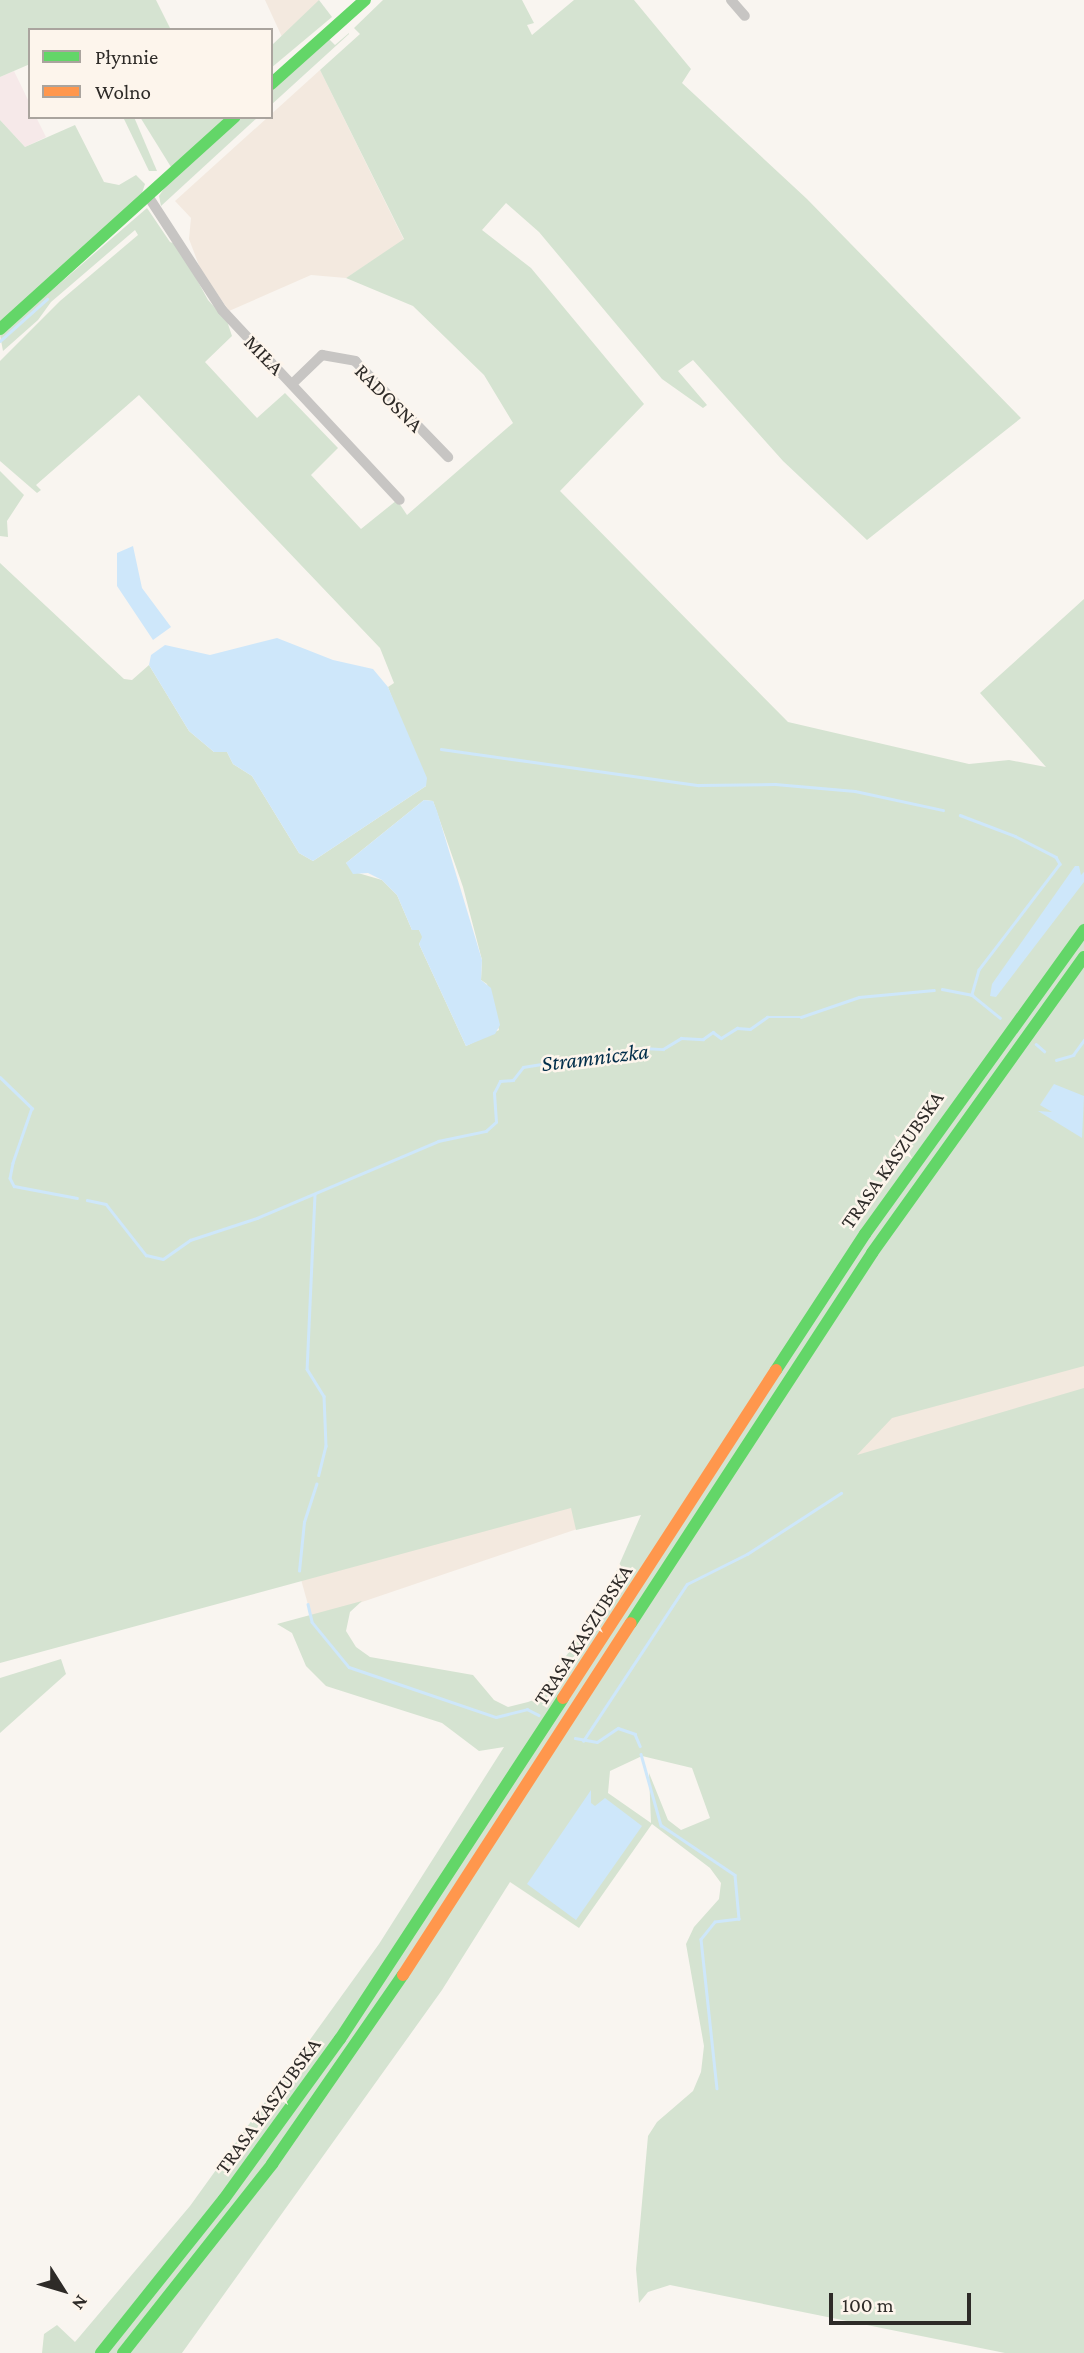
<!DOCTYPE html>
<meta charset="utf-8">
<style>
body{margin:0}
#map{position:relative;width:1084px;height:2353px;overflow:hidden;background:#f9f5f0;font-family:"Crimson Pro",serif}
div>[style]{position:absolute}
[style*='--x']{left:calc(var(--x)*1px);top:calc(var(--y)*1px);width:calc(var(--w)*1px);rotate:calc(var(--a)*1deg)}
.commercial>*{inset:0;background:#f6e9e9}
.built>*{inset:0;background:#f3e9df}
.green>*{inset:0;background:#d5e3d1}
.water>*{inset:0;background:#cee7fa}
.stream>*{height:2.5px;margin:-1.25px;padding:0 1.25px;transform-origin:1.25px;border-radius:1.25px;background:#cee7fa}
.street>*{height:10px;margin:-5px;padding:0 5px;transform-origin:5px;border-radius:5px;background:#c7c5c3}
.fast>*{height:12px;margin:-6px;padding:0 6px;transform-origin:6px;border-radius:6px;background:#63d668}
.slow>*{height:12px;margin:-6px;padding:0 6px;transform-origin:6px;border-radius:6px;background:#ff974d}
span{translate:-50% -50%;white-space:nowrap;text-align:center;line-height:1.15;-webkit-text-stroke:5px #fdf5ec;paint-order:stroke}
.street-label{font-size:21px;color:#2e2b28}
.water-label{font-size:23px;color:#002d4a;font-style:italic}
.legend{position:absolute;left:28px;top:28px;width:245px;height:91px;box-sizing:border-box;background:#fdf5ec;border:2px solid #aaa49e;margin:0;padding:9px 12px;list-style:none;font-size:21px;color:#2e2b28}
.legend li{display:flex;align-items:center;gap:14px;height:35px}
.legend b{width:35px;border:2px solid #aaa49e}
.north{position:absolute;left:28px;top:2255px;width:70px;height:70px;-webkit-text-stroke:5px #fdf5ec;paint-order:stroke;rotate:127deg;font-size:19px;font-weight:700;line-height:28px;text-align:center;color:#2e2b28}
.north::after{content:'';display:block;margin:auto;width:24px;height:32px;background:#2e2b28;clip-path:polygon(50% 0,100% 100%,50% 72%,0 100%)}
.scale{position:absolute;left:829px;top:2293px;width:142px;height:32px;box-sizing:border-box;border:4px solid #2e2b28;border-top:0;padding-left:9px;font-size:21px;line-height:24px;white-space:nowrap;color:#2e2b28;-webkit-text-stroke:5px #fdf5ec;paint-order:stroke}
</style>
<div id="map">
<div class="commercial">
<i style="clip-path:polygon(14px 71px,30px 104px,30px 117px,36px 117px,46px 137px,25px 147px,0 120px,0 77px)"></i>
</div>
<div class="built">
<i style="clip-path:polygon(265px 0,319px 0,320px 3px,282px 37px)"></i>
<i style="clip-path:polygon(320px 70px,404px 240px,346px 278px,311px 275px,229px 311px,200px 268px,189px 239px,191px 218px,175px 201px)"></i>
<i style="clip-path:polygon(1084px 1353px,1084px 1408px,583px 1527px,312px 1619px,297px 1565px,891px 1418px,898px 1411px)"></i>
</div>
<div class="green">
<i style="clip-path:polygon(0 0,156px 0,171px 30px,30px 30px,30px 64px,0 77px)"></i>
<i style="clip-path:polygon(319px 0,332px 17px,271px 68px,271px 46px)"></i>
<i style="clip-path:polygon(evenodd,383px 0,522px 0,534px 23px,527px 25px,532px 35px,574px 0,634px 0,691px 69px,682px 83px,807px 199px,1021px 418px,867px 540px,783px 461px,693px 360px,678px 371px,707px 405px,703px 408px,662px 379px,539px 232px,506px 203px,482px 230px,531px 268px,644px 404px,560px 491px,788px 722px,969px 764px,1009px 760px,1046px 767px,980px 693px,1084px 599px,1084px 1366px,892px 1418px,857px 1455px,1084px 1388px,1084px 2353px,1005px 2353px,670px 2285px,648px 2292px,639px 2303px,636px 2269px,648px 2136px,657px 2122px,693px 2091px,701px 2072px,704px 2046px,686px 1944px,694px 1927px,719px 1899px,721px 1883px,710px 1868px,652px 1824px,579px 1928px,510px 1882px,442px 1990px,182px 2353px,42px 2353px,44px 2334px,57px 2325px,75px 2342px,190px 2206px,379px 1944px,504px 1747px,479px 1751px,442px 1723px,326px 1686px,306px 1666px,292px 1633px,277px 1624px,362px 1601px,350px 1612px,346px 1631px,356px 1647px,370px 1657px,473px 1675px,494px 1700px,508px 1707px,528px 1702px,536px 1699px,601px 1606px,641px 1515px,576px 1530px,571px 1508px,0 1663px,0 563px,124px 679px,132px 680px,149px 665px,189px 731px,214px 752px,227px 752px,233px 764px,252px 776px,299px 853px,313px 861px,426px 786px,388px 687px,394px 683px,380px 648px,139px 395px,36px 485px,41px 490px,37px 493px,0 461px,0 361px,60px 301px,138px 235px,135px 230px,51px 302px,38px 320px,3px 351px,0 335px,147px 208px,170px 242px,178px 245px,208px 300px,227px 321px,232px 336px,205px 362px,257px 418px,285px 393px,338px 448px,311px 475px,361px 529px,397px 500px,407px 515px,513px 423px,484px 375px,413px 306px,346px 278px,404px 239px,320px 70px,360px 34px,354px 28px,383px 0,424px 800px,433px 801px,463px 887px,482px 960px,481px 980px,487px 984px,499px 1030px,466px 1046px,419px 944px,423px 937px,419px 930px,412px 930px,397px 895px,382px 880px,358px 873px,346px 863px,424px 800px,383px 0,642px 1756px,692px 1768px,710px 1818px,681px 1830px,668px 1820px,649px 1773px,651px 1823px,608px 1793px,610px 1771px,642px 1756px)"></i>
<i style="clip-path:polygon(349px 33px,349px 34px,271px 105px,271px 90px,329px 39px,335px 45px)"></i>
<i style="clip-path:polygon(123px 117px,134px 117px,157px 171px,149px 171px)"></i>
<i style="clip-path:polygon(140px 117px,228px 117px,171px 167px)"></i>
<i style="clip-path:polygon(241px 117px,258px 117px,161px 206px,159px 196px,167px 184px)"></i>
<i style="clip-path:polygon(0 120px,25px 147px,75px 125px,104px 182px,119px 185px,136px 175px,145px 184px,141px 196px,0 323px)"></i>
<i style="clip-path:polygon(0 471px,24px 495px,7px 521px,8px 537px,0 536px)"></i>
<i style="clip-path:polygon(61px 1659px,66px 1674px,0 1733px,0 1678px)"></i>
</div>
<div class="water">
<i style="clip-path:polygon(133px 546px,142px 588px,171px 627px,153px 640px,117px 586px,117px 553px)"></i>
<i style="clip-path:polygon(277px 638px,333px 660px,373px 669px,388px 687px,427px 778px,426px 786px,313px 861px,299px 853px,252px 776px,233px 764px,227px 752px,214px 752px,189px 731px,149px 665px,151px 655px,165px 645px,210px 655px)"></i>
<i style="clip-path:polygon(424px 800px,433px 801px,437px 811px,482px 960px,481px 980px,491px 988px,500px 1025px,495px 1034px,466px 1046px,419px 944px,422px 937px,419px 930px,412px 930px,397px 895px,382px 880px,368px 873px,353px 874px,346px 863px)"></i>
<i style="clip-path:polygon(1075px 866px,1079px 866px,1081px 875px,1084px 872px,1084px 882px,996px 997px,990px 996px,992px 984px)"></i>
<i style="clip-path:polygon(1054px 1084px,1084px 1096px,1082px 1138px,1038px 1111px,1052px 1112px,1040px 1105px)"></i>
<i style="clip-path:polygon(591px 1790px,591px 1803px,595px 1806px,605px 1798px,642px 1826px,576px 1920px,527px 1884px)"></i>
</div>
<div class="stream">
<i style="--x:0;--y:341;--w:63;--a:-41.8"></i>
<i style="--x:441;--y:749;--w:260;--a:8"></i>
<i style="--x:698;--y:785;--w:77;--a:-0.7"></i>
<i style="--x:775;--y:784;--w:80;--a:5"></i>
<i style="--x:855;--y:791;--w:90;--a:12.2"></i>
<i style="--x:960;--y:815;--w:59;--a:20.9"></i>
<i style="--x:1015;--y:836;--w:46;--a:27.1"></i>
<i style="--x:1056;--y:857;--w:8;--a:60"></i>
<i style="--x:1060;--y:864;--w:133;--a:127.4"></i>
<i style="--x:979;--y:970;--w:26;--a:106"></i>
<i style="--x:942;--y:989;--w:31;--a:11"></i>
<i style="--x:972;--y:995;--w:36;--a:39"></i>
<i style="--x:1036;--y:1044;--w:11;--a:41"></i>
<i style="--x:1056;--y:1060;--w:18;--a:-16"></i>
<i style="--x:1073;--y:1055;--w:19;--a:-54"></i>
<i style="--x:0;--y:1077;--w:45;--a:44.1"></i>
<i style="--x:32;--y:1108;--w:58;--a:109.1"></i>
<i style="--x:13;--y:1163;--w:15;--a:101"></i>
<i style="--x:10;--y:1178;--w:9;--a:63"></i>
<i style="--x:14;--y:1186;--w:64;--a:10.8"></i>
<i style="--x:315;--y:1195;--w:174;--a:92.6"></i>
<i style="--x:307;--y:1369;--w:32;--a:58"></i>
<i style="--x:324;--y:1396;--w:50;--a:87.7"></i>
<i style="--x:326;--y:1446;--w:30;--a:104"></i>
<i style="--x:87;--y:1200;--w:19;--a:12"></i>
<i style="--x:106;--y:1204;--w:65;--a:51.9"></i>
<i style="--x:146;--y:1255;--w:17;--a:13"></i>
<i style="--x:163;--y:1259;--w:33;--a:-35"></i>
<i style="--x:190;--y:1240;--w:71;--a:-18.2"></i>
<i style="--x:257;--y:1218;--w:197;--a:-23"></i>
<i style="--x:438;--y:1141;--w:49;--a:-11.8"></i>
<i style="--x:486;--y:1131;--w:13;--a:-42"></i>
<i style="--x:496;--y:1122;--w:29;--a:-94"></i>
<i style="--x:494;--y:1093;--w:13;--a:-63"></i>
<i style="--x:500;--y:1081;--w:13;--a:-4"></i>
<i style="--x:513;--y:1080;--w:16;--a:-52"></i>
<i style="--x:523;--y:1067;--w:121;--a:-9.1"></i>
<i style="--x:642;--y:1048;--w:21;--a:3"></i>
<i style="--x:663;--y:1049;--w:21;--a:-31"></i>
<i style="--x:681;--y:1038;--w:22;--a:3"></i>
<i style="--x:703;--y:1039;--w:12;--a:-35"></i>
<i style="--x:713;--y:1032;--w:10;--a:37"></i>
<i style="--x:721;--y:1038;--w:19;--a:-32"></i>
<i style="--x:737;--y:1028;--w:13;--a:4"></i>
<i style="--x:750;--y:1029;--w:21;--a:-35"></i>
<i style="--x:767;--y:1017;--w:34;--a:0"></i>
<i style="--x:801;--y:1017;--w:61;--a:-19"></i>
<i style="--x:859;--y:997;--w:75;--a:-5.3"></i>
<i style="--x:299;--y:1571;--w:49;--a:-84.2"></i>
<i style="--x:304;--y:1522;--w:40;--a:-72"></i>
<i style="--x:308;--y:1604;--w:18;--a:77"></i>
<i style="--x:312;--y:1622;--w:58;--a:50.6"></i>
<i style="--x:349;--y:1667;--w:155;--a:18.8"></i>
<i style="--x:496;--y:1717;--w:32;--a:-14"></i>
<i style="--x:527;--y:1709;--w:13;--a:27"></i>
<i style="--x:575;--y:1738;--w:22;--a:10"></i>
<i style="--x:597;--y:1742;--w:25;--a:-34"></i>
<i style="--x:618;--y:1728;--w:18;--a:19"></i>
<i style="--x:635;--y:1734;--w:13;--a:67"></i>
<i style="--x:583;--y:1741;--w:188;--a:-56.5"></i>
<i style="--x:687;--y:1584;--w:67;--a:-26.6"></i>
<i style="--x:747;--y:1554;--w:112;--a:-33"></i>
<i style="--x:641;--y:1754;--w:74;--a:74.3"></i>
<i style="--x:661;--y:1825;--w:89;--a:34"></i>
<i style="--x:735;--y:1875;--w:44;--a:84.8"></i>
<i style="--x:739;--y:1919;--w:24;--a:173"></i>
<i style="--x:715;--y:1922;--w:22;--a:129"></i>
<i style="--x:701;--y:1939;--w:150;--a:83.9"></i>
</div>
<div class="street">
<i style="--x:731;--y:0;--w:21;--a:49"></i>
<i style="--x:148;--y:196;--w:136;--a:57"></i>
<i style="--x:222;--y:310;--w:260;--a:46.9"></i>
<i style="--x:292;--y:384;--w:42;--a:-44"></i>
<i style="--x:322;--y:355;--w:34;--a:10"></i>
<i style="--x:355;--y:361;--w:134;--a:45.9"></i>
</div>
<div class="fast">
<i style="--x:271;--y:84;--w:126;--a:-41.8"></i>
<i style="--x:0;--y:329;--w:316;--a:-42.1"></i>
<i style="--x:776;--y:1370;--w:163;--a:-56.8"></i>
<i style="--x:865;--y:1234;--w:375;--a:-54.2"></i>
<i style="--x:631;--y:1623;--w:442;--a:-56.9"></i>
<i style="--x:872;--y:1253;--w:364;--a:-54.4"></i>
<i style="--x:101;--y:2353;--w:197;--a:-51.4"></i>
<i style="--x:224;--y:2199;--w:198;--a:-54.1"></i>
<i style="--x:340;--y:2039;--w:407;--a:-56.8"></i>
<i style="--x:123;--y:2353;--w:241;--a:-51.7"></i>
<i style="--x:272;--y:2164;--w:230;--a:-55.3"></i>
</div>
<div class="slow">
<i style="--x:563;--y:1698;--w:391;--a:-57"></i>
<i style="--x:403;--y:1975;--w:419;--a:-57.1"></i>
</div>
<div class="street-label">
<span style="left:264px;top:355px;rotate:46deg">MIŁA</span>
<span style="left:389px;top:398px;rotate:45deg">RADOSNA</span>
<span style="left:892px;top:1160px;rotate:-55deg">TRASA KASZUBSKA</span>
<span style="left:583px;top:1635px;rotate:-57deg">TRASA KASZUBSKA</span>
<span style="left:268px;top:2106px;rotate:-54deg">TRASA KASZUBSKA</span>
</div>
<div class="water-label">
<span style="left:595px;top:1057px;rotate:-7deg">Stramniczka</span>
</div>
<ul class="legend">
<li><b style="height:9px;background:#63d668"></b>Płynnie</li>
<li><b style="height:9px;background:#ff974d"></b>Wolno</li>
</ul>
<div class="north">N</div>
<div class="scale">100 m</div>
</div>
